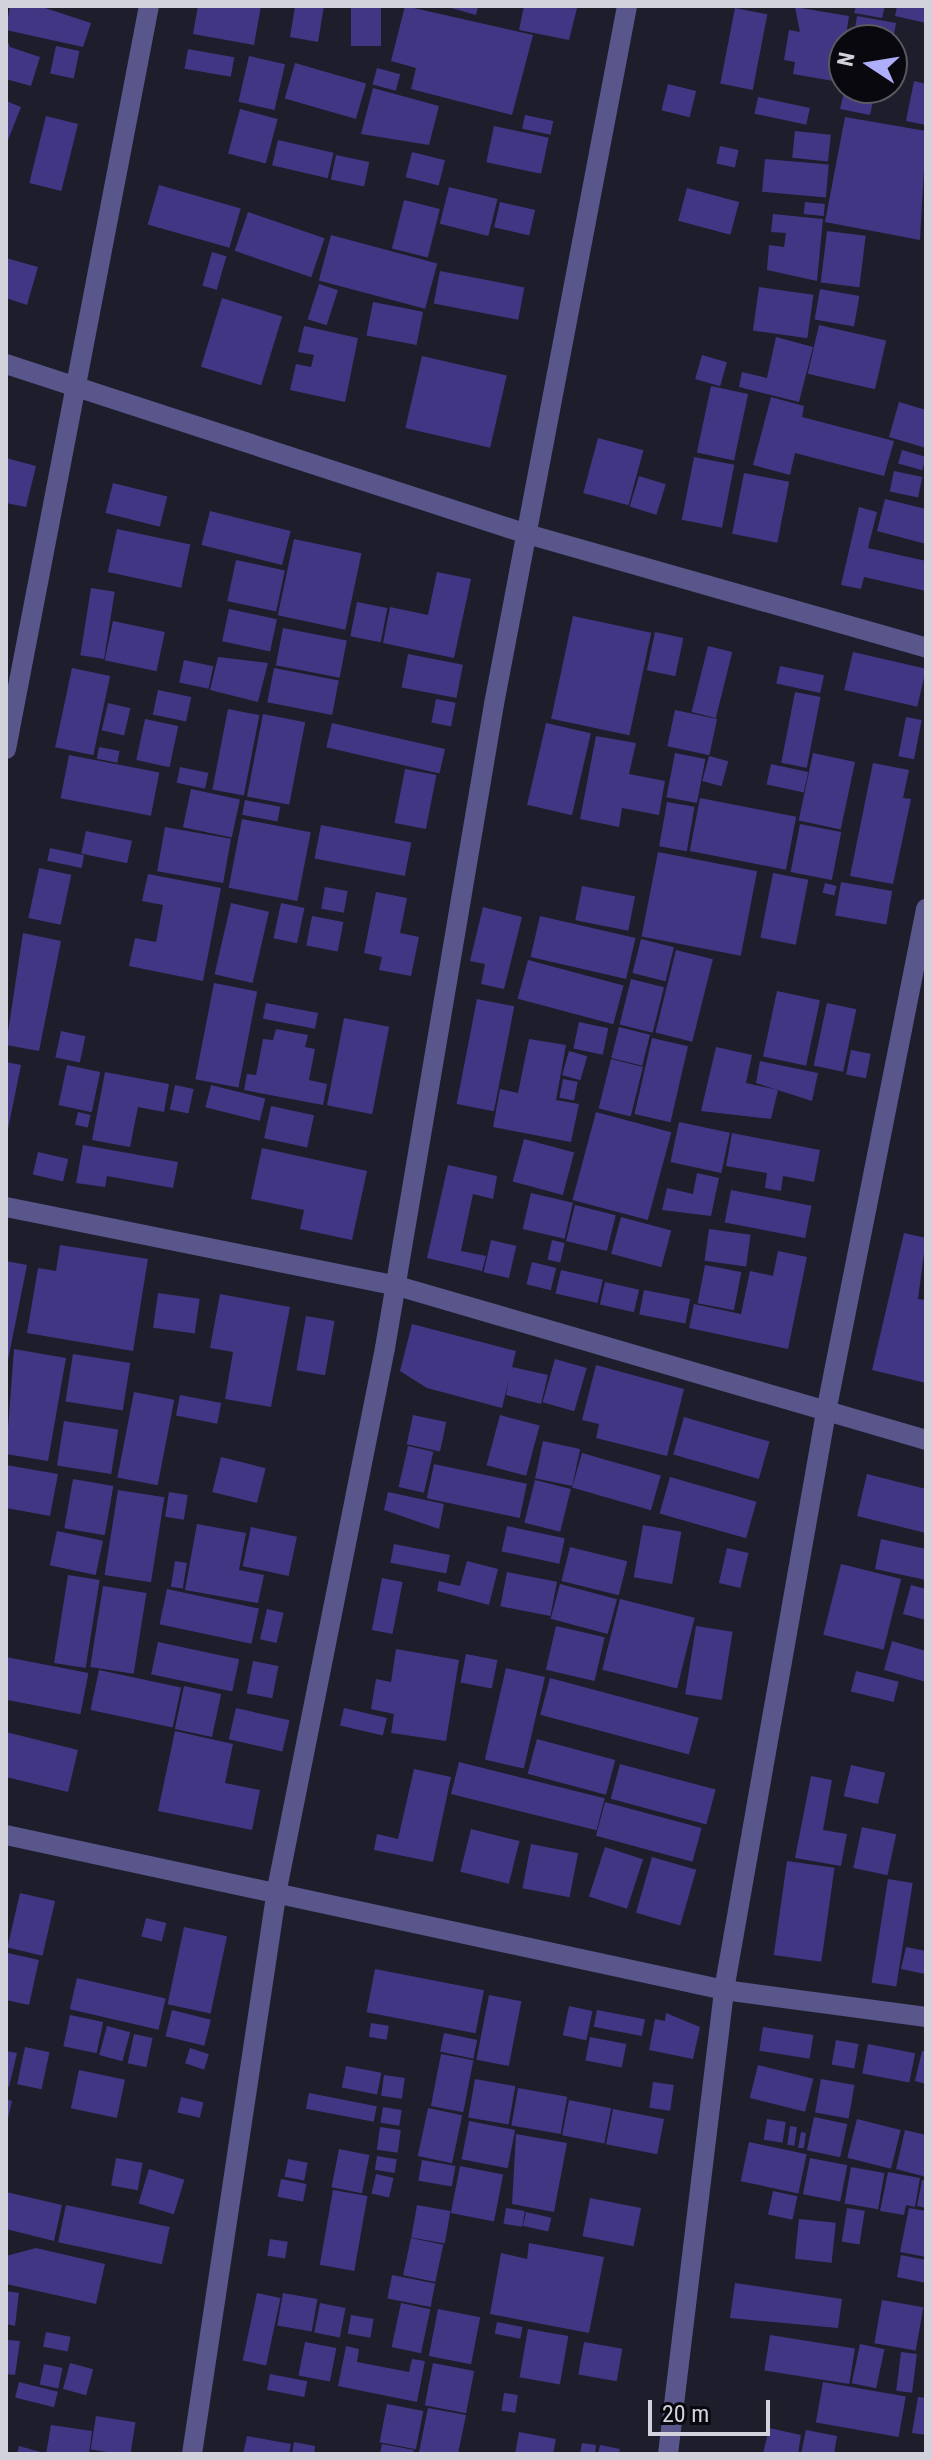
<!DOCTYPE html>
<style>
body{margin:0}
#map{position:relative;width:932px;height:2460px;overflow:hidden;background:#1d1d2c;font-family:"Roboto Condensed",sans-serif}
div>[style]{position:absolute}
[style*='--x']{left:calc(var(--x)*1px);top:calc(var(--y)*1px);width:calc(var(--w)*1px);rotate:calc(var(--a)*1deg)}
.building>*{inset:0;background:#403684;transform-origin:0 0}
.street>*{height:20px;margin:-10px;padding:0 10px;transform-origin:10px;border-radius:10px;background:#58568b}
span{translate:-50% -50%;white-space:nowrap;text-align:center;line-height:1.15;-webkit-text-stroke:7px #08080e;paint-order:stroke}
.frame{position:absolute;inset:0;border:8px solid #d2d2dc;pointer-events:none}
.north{position:absolute;left:828px;top:24px;width:80px;height:80px;box-sizing:border-box;background:#08080e;border:2px solid #595960;border-radius:50%;rotate:282deg;font-size:22px;font-weight:700;line-height:32px;text-align:center;color:#d2d2dc}
.north::after{content:'';display:block;margin:auto;width:28px;height:36px;background:#afaefa;clip-path:polygon(50% 0,100% 100%,50% 72%,0 100%)}
.scale{position:absolute;left:648px;top:2400px;width:122px;height:36px;box-sizing:border-box;border:4px solid #d2d2dc;border-top:0;padding-left:10px;font-size:24px;line-height:28px;white-space:nowrap;color:#d2d2dc;-webkit-text-stroke:6px #08080e;paint-order:stroke}
</style>
<div id="map">
<div class="building">
<i style="clip-path:polygon(10px 6px,39px 6px,91px 23px,83px 47px,6px 30px)"></i>
<i style="clip-path:polygon(198px 6px,261px 6px,254px 45px,193px 34px)"></i>
<i style="clip-path:polygon(295px 6px,324px 6px,318px 42px,290px 37px)"></i>
<i style="left:351px;top:6px;width:30px;height:40px"></i>
<i style="clip-path:polygon(405px 6px,533px 35px,512px 115px,411px 89px,416px 68px,391px 61px)"></i>
<i style="clip-path:polygon(444px 6px,478px 6px,476px 15px)"></i>
<i style="clip-path:polygon(524px 6px,577px 8px,569px 40px,519px 30px)"></i>
<i style="clip-path:polygon(856px 6px,885px 6px,882px 18px,854px 13px)"></i>
<i style="clip-path:polygon(897px 6px,926px 6px,926px 23px,895px 16px)"></i>
<i style="clip-path:polygon(795px 7px,849px 16px,839px 82px,793px 74px,795px 62px,784px 60px,789px 30px,800px 32px)"></i>
<i style="left:735px;top:8px;width:33px;height:77px;rotate:11deg"></i>
<i style="clip-path:polygon(857px 16px,896px 23px,893px 40px,853px 40px)"></i>
<i style="clip-path:polygon(6px 37px,10px 47px,40px 57px,31px 86px,6px 79px)"></i>
<i style="left:56px;top:46px;width:24px;height:28px;rotate:12deg"></i>
<i style="left:188px;top:49px;width:47px;height:20px;rotate:10deg"></i>
<i style="left:249px;top:56px;width:37px;height:47px;rotate:13deg"></i>
<i style="left:295px;top:63px;width:74px;height:37px;rotate:16deg"></i>
<i style="left:377px;top:68px;width:24px;height:17px;rotate:15deg"></i>
<i style="clip-path:polygon(914px 81px,926px 84px,926px 125px,906px 121px)"></i>
<i style="left:668px;top:84px;width:29px;height:27px;rotate:14deg"></i>
<i style="clip-path:polygon(373px 88px,439px 106px,429px 145px,361px 134px)"></i>
<i style="clip-path:polygon(845px 88px,876px 88px,870px 115px,840px 109px)"></i>
<i style="left:758px;top:97px;width:53px;height:17px;rotate:12deg"></i>
<i style="clip-path:polygon(6px 101px,21px 107px,6px 145px)"></i>
<i style="left:240px;top:109px;width:39px;height:46px;rotate:15deg"></i>
<i style="left:525px;top:115px;width:29px;height:14px;rotate:12deg"></i>
<i style="left:46px;top:116px;width:33px;height:69px;rotate:14deg"></i>
<i style="clip-path:polygon(845px 117px,926px 131px,920px 240px,825px 222px)"></i>
<i style="left:494px;top:126px;width:56px;height:37px;rotate:12deg"></i>
<i style="left:795px;top:131px;width:36px;height:27px;rotate:6deg"></i>
<i style="left:278px;top:140px;width:57px;height:26px;rotate:13deg"></i>
<i style="left:720px;top:146px;width:19px;height:18px;rotate:12deg"></i>
<i style="left:412px;top:152px;width:34px;height:26px;rotate:14deg"></i>
<i style="left:336px;top:155px;width:34px;height:25px;rotate:12deg"></i>
<i style="left:765px;top:159px;width:64px;height:33px;rotate:5deg"></i>
<i style="left:159px;top:185px;width:85px;height:41px;rotate:16deg"></i>
<i style="left:449px;top:187px;width:50px;height:38px;rotate:14deg"></i>
<i style="left:687px;top:188px;width:54px;height:34px;rotate:15deg"></i>
<i style="left:404px;top:200px;width:37px;height:50px;rotate:14deg"></i>
<i style="left:500px;top:202px;width:36px;height:26px;rotate:13deg"></i>
<i style="left:805px;top:202px;width:20px;height:12px;rotate:6deg"></i>
<i style="left:248px;top:212px;width:81px;height:41px;rotate:19deg"></i>
<i style="clip-path:polygon(773px 214px,823px 219px,817px 281px,767px 270px,769px 245px,784px 247px,786px 233px,771px 232px)"></i>
<i style="left:827px;top:231px;width:39px;height:52px;rotate:7deg"></i>
<i style="left:331px;top:235px;width:110px;height:47px;rotate:15deg"></i>
<i style="left:212px;top:252px;width:15px;height:35px;rotate:16deg"></i>
<i style="clip-path:polygon(6px 258px,38px 267px,27px 305px,6px 298px)"></i>
<i style="left:440px;top:271px;width:86px;height:33px;rotate:11deg"></i>
<i style="left:319px;top:284px;width:20px;height:37px;rotate:18deg"></i>
<i style="left:759px;top:287px;width:55px;height:44px;rotate:8deg"></i>
<i style="left:820px;top:289px;width:40px;height:31px;rotate:10deg"></i>
<i style="left:222px;top:298px;width:63px;height:72px;rotate:17deg"></i>
<i style="left:373px;top:302px;width:51px;height:34px;rotate:11deg"></i>
<i style="left:819px;top:325px;width:69px;height:50px;rotate:13deg"></i>
<i style="clip-path:polygon(304px 326px,358px 338px,345px 402px,290px 390px,296px 364px,311px 367px,314px 355px,298px 352px)"></i>
<i style="clip-path:polygon(776px 337px,813px 347px,799px 402px,739px 387px,742px 372px,767px 378px)"></i>
<i style="left:702px;top:355px;width:26px;height:25px;rotate:16deg"></i>
<i style="left:422px;top:356px;width:87px;height:74px;rotate:13deg"></i>
<i style="left:711px;top:386px;width:38px;height:68px;rotate:12deg"></i>
<i style="clip-path:polygon(771px 397px,804px 406px,802px 417px,894px 441px,884px 476px,795px 453px,790px 475px,753px 465px)"></i>
<i style="clip-path:polygon(899px 402px,926px 410px,926px 448px,889px 437px)"></i>
<i style="left:598px;top:438px;width:47px;height:57px;rotate:15deg"></i>
<i style="left:902px;top:450px;width:25px;height:14px;rotate:16deg"></i>
<i style="left:694px;top:457px;width:41px;height:64px;rotate:11deg"></i>
<i style="clip-path:polygon(6px 458px,36px 466px,26px 507px,6px 503px)"></i>
<i style="left:894px;top:471px;width:29px;height:21px;rotate:12deg"></i>
<i style="left:744px;top:473px;width:46px;height:62px;rotate:11deg"></i>
<i style="left:639px;top:476px;width:28px;height:32px;rotate:17deg"></i>
<i style="left:113px;top:483px;width:56px;height:31px;rotate:14deg"></i>
<i style="clip-path:polygon(885px 499px,926px 509px,926px 544px,877px 531px)"></i>
<i style="clip-path:polygon(859px 507px,877px 512px,868px 548px,926px 561px,926px 591px,864px 577px,861px 589px,841px 585px)"></i>
<i style="left:210px;top:511px;width:83px;height:35px;rotate:14deg"></i>
<i style="left:117px;top:529px;width:75px;height:44px;rotate:12deg"></i>
<i style="left:294px;top:539px;width:69px;height:78px;rotate:12deg"></i>
<i style="left:236px;top:560px;width:50px;height:42px;rotate:12deg"></i>
<i style="clip-path:polygon(437px 572px,471px 579px,454px 658px,383px 643px,390px 607px,428px 615px)"></i>
<i style="left:91px;top:588px;width:24px;height:68px;rotate:9deg"></i>
<i style="left:357px;top:602px;width:31px;height:35px;rotate:11deg"></i>
<i style="left:229px;top:609px;width:49px;height:33px;rotate:12deg"></i>
<i style="left:573px;top:616px;width:80px;height:105px;rotate:12deg"></i>
<i style="left:113px;top:621px;width:53px;height:40px;rotate:12deg"></i>
<i style="left:283px;top:628px;width:65px;height:38px;rotate:11deg"></i>
<i style="left:655px;top:632px;width:29px;height:39px;rotate:12deg"></i>
<i style="left:708px;top:646px;width:25px;height:68px;rotate:14deg"></i>
<i style="left:853px;top:652px;width:75px;height:39px;rotate:13deg"></i>
<i style="left:408px;top:654px;width:56px;height:34px;rotate:11deg"></i>
<i style="clip-path:polygon(218px 657px,268px 663px,258px 702px,210px 690px)"></i>
<i style="left:184px;top:660px;width:30px;height:23px;rotate:12deg"></i>
<i style="left:780px;top:666px;width:45px;height:18px;rotate:12deg"></i>
<i style="left:72px;top:668px;width:39px;height:81px;rotate:12deg"></i>
<i style="left:274px;top:668px;width:66px;height:35px;rotate:11deg"></i>
<i style="left:158px;top:690px;width:34px;height:25px;rotate:12deg"></i>
<i style="left:795px;top:692px;width:26px;height:72px;rotate:11deg"></i>
<i style="left:436px;top:699px;width:20px;height:24px;rotate:11deg"></i>
<i style="left:108px;top:703px;width:23px;height:28px;rotate:13deg"></i>
<i style="left:228px;top:709px;width:32px;height:82px;rotate:11deg"></i>
<i style="left:675px;top:710px;width:43px;height:37px;rotate:12deg"></i>
<i style="left:263px;top:714px;width:43px;height:84px;rotate:11deg"></i>
<i style="left:906px;top:717px;width:16px;height:40px;rotate:11deg"></i>
<i style="left:145px;top:719px;width:34px;height:42px;rotate:12deg"></i>
<i style="left:332px;top:723px;width:116px;height:25px;rotate:13deg"></i>
<i style="left:546px;top:723px;width:46px;height:84px;rotate:13deg"></i>
<i style="clip-path:polygon(596px 736px,636px 743px,629px 774px,665px 781px,659px 815px,622px 808px,619px 827px,580px 819px)"></i>
<i style="left:99px;top:747px;width:21px;height:12px;rotate:11deg"></i>
<i style="left:675px;top:753px;width:31px;height:45px;rotate:11deg"></i>
<i style="left:813px;top:753px;width:43px;height:69px;rotate:12deg"></i>
<i style="left:69px;top:755px;width:92px;height:44px;rotate:11deg"></i>
<i style="left:709px;top:756px;width:20px;height:26px;rotate:15deg"></i>
<i style="clip-path:polygon(873px 763px,909px 770px,903px 798px,911px 799px,893px 884px,850px 876px)"></i>
<i style="left:771px;top:764px;width:38px;height:21px;rotate:12deg"></i>
<i style="left:180px;top:767px;width:29px;height:16px;rotate:12deg"></i>
<i style="left:405px;top:769px;width:32px;height:55px;rotate:11deg"></i>
<i style="left:191px;top:789px;width:50px;height:39px;rotate:12deg"></i>
<i style="left:700px;top:798px;width:98px;height:54px;rotate:11deg"></i>
<i style="left:245px;top:800px;width:36px;height:15px;rotate:11deg"></i>
<i style="left:667px;top:802px;width:28px;height:45px;rotate:10deg"></i>
<i style="left:242px;top:819px;width:70px;height:70px;rotate:11deg"></i>
<i style="left:800px;top:824px;width:42px;height:49px;rotate:11deg"></i>
<i style="left:321px;top:825px;width:92px;height:34px;rotate:11deg"></i>
<i style="left:165px;top:827px;width:67px;height:45px;rotate:10deg"></i>
<i style="left:86px;top:831px;width:47px;height:23px;rotate:12deg"></i>
<i style="left:50px;top:848px;width:35px;height:13px;rotate:12deg"></i>
<i style="left:658px;top:852px;width:101px;height:86px;rotate:11deg"></i>
<i style="left:39px;top:868px;width:33px;height:51px;rotate:12deg"></i>
<i style="left:773px;top:873px;width:36px;height:66px;rotate:11deg"></i>
<i style="clip-path:polygon(148px 874px,221px 888px,203px 981px,129px 966px,135px 938px,156px 942px,163px 905px,142px 901px)"></i>
<i style="left:841px;top:882px;width:52px;height:34px;rotate:10deg"></i>
<i style="left:825px;top:883px;width:12px;height:10px;rotate:14deg"></i>
<i style="left:582px;top:886px;width:54px;height:35px;rotate:11deg"></i>
<i style="left:325px;top:887px;width:23px;height:22px;rotate:10deg"></i>
<i style="clip-path:polygon(376px 892px,407px 898px,400px 933px,419px 937px,411px 976px,379px 970px,382px 957px,364px 953px)"></i>
<i style="left:231px;top:903px;width:39px;height:73px;rotate:13deg"></i>
<i style="left:281px;top:903px;width:24px;height:36px;rotate:12deg"></i>
<i style="clip-path:polygon(483px 907px,522px 917px,504px 989px,481px 984px,485px 964px,470px 961px)"></i>
<i style="left:312px;top:916px;width:32px;height:30px;rotate:11deg"></i>
<i style="left:540px;top:916px;width:98px;height:42px;rotate:13deg"></i>
<i style="clip-path:polygon(23px 933px,61px 941px,39px 1051px,6px 1045px)"></i>
<i style="left:641px;top:939px;width:34px;height:35px;rotate:14deg"></i>
<i style="left:676px;top:950px;width:38px;height:85px;rotate:14deg"></i>
<i style="left:528px;top:960px;width:99px;height:40px;rotate:15deg"></i>
<i style="left:631px;top:979px;width:34px;height:47px;rotate:14deg"></i>
<i style="left:214px;top:983px;width:44px;height:98px;rotate:11deg"></i>
<i style="left:777px;top:991px;width:44px;height:67px;rotate:12deg"></i>
<i style="left:477px;top:999px;width:38px;height:107px;rotate:11deg"></i>
<i style="left:266px;top:1003px;width:53px;height:16px;rotate:11deg"></i>
<i style="left:827px;top:1003px;width:30px;height:64px;rotate:12deg"></i>
<i style="left:344px;top:1018px;width:46px;height:89px;rotate:11deg"></i>
<i style="left:579px;top:1022px;width:30px;height:27px;rotate:12deg"></i>
<i style="left:619px;top:1027px;width:32px;height:32px;rotate:14deg"></i>
<i style="clip-path:polygon(276px 1029px,308px 1035px,305px 1047px,315px 1049px,309px 1080px,327px 1084px,323px 1105px,244px 1090px,247px 1074px,256px 1075px,263px 1039px,273px 1040px)"></i>
<i style="left:61px;top:1031px;width:25px;height:27px;rotate:12deg"></i>
<i style="left:652px;top:1038px;width:37px;height:78px;rotate:13deg"></i>
<i style="clip-path:polygon(529px 1039px,566px 1045px,556px 1100px,579px 1104px,571px 1142px,493px 1127px,500px 1089px,518px 1093px)"></i>
<i style="clip-path:polygon(716px 1047px,752px 1055px,746px 1083px,778px 1090px,771px 1119px,701px 1111px)"></i>
<i style="left:851px;top:1050px;width:20px;height:25px;rotate:11deg"></i>
<i style="left:569px;top:1051px;width:19px;height:25px;rotate:16deg"></i>
<i style="left:611px;top:1059px;width:33px;height:51px;rotate:14deg"></i>
<i style="clip-path:polygon(760px 1061px,818px 1073px,812px 1101px,756px 1083px)"></i>
<i style="clip-path:polygon(6px 1062px,21px 1065px,7px 1134px,6px 1134px)"></i>
<i style="left:67px;top:1065px;width:34px;height:41px;rotate:12deg"></i>
<i style="clip-path:polygon(105px 1072px,169px 1084px,164px 1112px,138px 1107px,130px 1147px,92px 1140px)"></i>
<i style="left:563px;top:1079px;width:15px;height:19px;rotate:11deg"></i>
<i style="left:175px;top:1085px;width:19px;height:25px;rotate:12deg"></i>
<i style="left:211px;top:1085px;width:56px;height:23px;rotate:14deg"></i>
<i style="left:271px;top:1106px;width:44px;height:33px;rotate:12deg"></i>
<i style="left:78px;top:1112px;width:13px;height:13px;rotate:13deg"></i>
<i style="left:596px;top:1112px;width:78px;height:91px;rotate:15deg"></i>
<i style="left:679px;top:1122px;width:52px;height:41px;rotate:12deg"></i>
<i style="clip-path:polygon(732px 1133px,820px 1150px,814px 1182px,783px 1176px,781px 1191px,765px 1188px,767px 1173px,726px 1166px)"></i>
<i style="left:524px;top:1139px;width:52px;height:44px;rotate:15deg"></i>
<i style="clip-path:polygon(83px 1145px,178px 1162px,173px 1188px,107px 1176px,105px 1187px,76px 1183px)"></i>
<i style="clip-path:polygon(262px 1148px,367px 1171px,352px 1240px,300px 1229px,304px 1210px,251px 1199px)"></i>
<i style="left:38px;top:1152px;width:31px;height:23px;rotate:13deg"></i>
<i style="clip-path:polygon(448px 1165px,497px 1176px,493px 1199px,473px 1194px,461px 1251px,486px 1256px,482px 1271px,427px 1258px)"></i>
<i style="clip-path:polygon(697px 1173px,719px 1178px,711px 1216px,662px 1210px,667px 1188px,693px 1194px)"></i>
<i style="left:731px;top:1190px;width:82px;height:33px;rotate:11deg"></i>
<i style="left:531px;top:1193px;width:43px;height:37px;rotate:13deg"></i>
<i style="left:575px;top:1205px;width:42px;height:37px;rotate:14deg"></i>
<i style="left:621px;top:1217px;width:52px;height:38px;rotate:15deg"></i>
<i style="left:709px;top:1229px;width:42px;height:32px;rotate:8deg"></i>
<i style="clip-path:polygon(904px 1233px,926px 1238px,918px 1299px,926px 1300px,926px 1383px,872px 1370px)"></i>
<i style="left:491px;top:1240px;width:26px;height:33px;rotate:13deg"></i>
<i style="left:552px;top:1240px;width:13px;height:20px;rotate:13deg"></i>
<i style="clip-path:polygon(60px 1245px,148px 1259px,133px 1351px,27px 1333px,38px 1268px,56px 1271px)"></i>
<i style="clip-path:polygon(778px 1251px,807px 1257px,788px 1349px,689px 1328px,694px 1304px,741px 1314px,750px 1271px,773px 1276px)"></i>
<i style="clip-path:polygon(6px 1261px,27px 1265px,7px 1365px,6px 1365px)"></i>
<i style="left:532px;top:1262px;width:25px;height:23px;rotate:14deg"></i>
<i style="left:705px;top:1265px;width:37px;height:39px;rotate:11deg"></i>
<i style="left:561px;top:1270px;width:43px;height:24px;rotate:13deg"></i>
<i style="left:605px;top:1282px;width:35px;height:23px;rotate:13deg"></i>
<i style="left:644px;top:1290px;width:47px;height:25px;rotate:11deg"></i>
<i style="left:158px;top:1293px;width:42px;height:35px;rotate:8deg"></i>
<i style="clip-path:polygon(220px 1294px,290px 1307px,271px 1407px,225px 1399px,233px 1352px,210px 1348px)"></i>
<i style="left:306px;top:1316px;width:29px;height:55px;rotate:10deg"></i>
<i style="clip-path:polygon(412px 1324px,516px 1351px,512px 1367px,548px 1375px,541px 1404px,506px 1395px,509px 1379px,502px 1408px,427px 1388px,400px 1371px)"></i>
<i style="clip-path:polygon(14px 1349px,66px 1358px,48px 1461px,6px 1454px)"></i>
<i style="left:73px;top:1354px;width:58px;height:48px;rotate:9deg"></i>
<i style="left:555px;top:1359px;width:33px;height:45px;rotate:16deg"></i>
<i style="clip-path:polygon(596px 1365px,684px 1389px,667px 1456px,596px 1438px,599px 1424px,582px 1420px)"></i>
<i style="left:134px;top:1392px;width:41px;height:87px;rotate:11deg"></i>
<i style="left:180px;top:1395px;width:42px;height:21px;rotate:11deg"></i>
<i style="left:413px;top:1415px;width:34px;height:30px;rotate:12deg"></i>
<i style="left:500px;top:1415px;width:41px;height:52px;rotate:15deg"></i>
<i style="left:684px;top:1417px;width:89px;height:39px;rotate:16deg"></i>
<i style="left:64px;top:1421px;width:55px;height:45px;rotate:9deg"></i>
<i style="left:543px;top:1441px;width:38px;height:38px;rotate:12deg"></i>
<i style="left:408px;top:1446px;width:26px;height:42px;rotate:13deg"></i>
<i style="left:582px;top:1453px;width:82px;height:36px;rotate:16deg"></i>
<i style="left:221px;top:1457px;width:46px;height:36px;rotate:14deg"></i>
<i style="left:434px;top:1464px;width:95px;height:35px;rotate:12deg"></i>
<i style="clip-path:polygon(6px 1465px,58px 1474px,50px 1516px,6px 1508px)"></i>
<i style="clip-path:polygon(867px 1474px,926px 1489px,926px 1533px,857px 1516px)"></i>
<i style="left:670px;top:1477px;width:90px;height:38px;rotate:16deg"></i>
<i style="left:73px;top:1479px;width:41px;height:50px;rotate:10deg"></i>
<i style="left:535px;top:1480px;width:37px;height:44px;rotate:14deg"></i>
<i style="left:118px;top:1490px;width:47px;height:86px;rotate:9deg"></i>
<i style="left:169px;top:1492px;width:19px;height:25px;rotate:9deg"></i>
<i style="clip-path:polygon(388px 1492px,444px 1504px,439px 1529px,384px 1510px)"></i>
<i style="clip-path:polygon(197px 1524px,246px 1533px,239px 1570px,264px 1575px,258px 1603px,185px 1590px)"></i>
<i style="left:643px;top:1525px;width:39px;height:53px;rotate:10deg"></i>
<i style="left:507px;top:1526px;width:59px;height:26px;rotate:12deg"></i>
<i style="left:251px;top:1527px;width:47px;height:40px;rotate:12deg"></i>
<i style="left:57px;top:1531px;width:47px;height:35px;rotate:12deg"></i>
<i style="clip-path:polygon(881px 1539px,926px 1549px,926px 1580px,875px 1569px)"></i>
<i style="left:394px;top:1544px;width:57px;height:19px;rotate:11deg"></i>
<i style="left:570px;top:1547px;width:59px;height:35px;rotate:14deg"></i>
<i style="left:727px;top:1548px;width:22px;height:36px;rotate:13deg"></i>
<i style="left:175px;top:1561px;width:12px;height:26px;rotate:9deg"></i>
<i style="clip-path:polygon(467px 1561px,498px 1569px,489px 1605px,437px 1591px,439px 1581px,460px 1586px)"></i>
<i style="left:841px;top:1564px;width:62px;height:73px;rotate:14deg"></i>
<i style="left:507px;top:1572px;width:51px;height:35px;rotate:11deg"></i>
<i style="left:68px;top:1575px;width:32px;height:89px;rotate:9deg"></i>
<i style="left:382px;top:1578px;width:21px;height:53px;rotate:11deg"></i>
<i style="left:560px;top:1584px;width:59px;height:36px;rotate:15deg"></i>
<i style="clip-path:polygon(911px 1585px,926px 1589px,926px 1620px,903px 1614px)"></i>
<i style="left:103px;top:1586px;width:44px;height:82px;rotate:9deg"></i>
<i style="left:167px;top:1589px;width:94px;height:36px;rotate:12deg"></i>
<i style="left:620px;top:1599px;width:77px;height:73px;rotate:14deg"></i>
<i style="left:267px;top:1609px;width:17px;height:31px;rotate:13deg"></i>
<i style="left:556px;top:1626px;width:50px;height:45px;rotate:13deg"></i>
<i style="left:696px;top:1626px;width:37px;height:69px;rotate:9deg"></i>
<i style="clip-path:polygon(892px 1641px,926px 1651px,926px 1682px,884px 1670px)"></i>
<i style="left:158px;top:1642px;width:83px;height:33px;rotate:12deg"></i>
<i style="clip-path:polygon(396px 1649px,459px 1660px,446px 1741px,391px 1733px,394px 1714px,371px 1709px,376px 1679px,391px 1682px)"></i>
<i style="left:466px;top:1654px;width:32px;height:29px;rotate:11deg"></i>
<i style="left:6px;top:1657px;width:84px;height:42px;rotate:11deg"></i>
<i style="left:253px;top:1661px;width:26px;height:33px;rotate:11deg"></i>
<i style="left:506px;top:1668px;width:40px;height:94px;rotate:13deg"></i>
<i style="left:99px;top:1670px;width:84px;height:41px;rotate:12deg"></i>
<i style="left:856px;top:1671px;width:44px;height:21px;rotate:14deg"></i>
<i style="left:550px;top:1678px;width:154px;height:38px;rotate:15deg"></i>
<i style="left:184px;top:1686px;width:38px;height:44px;rotate:12deg"></i>
<i style="left:236px;top:1708px;width:55px;height:32px;rotate:13deg"></i>
<i style="left:344px;top:1708px;width:44px;height:18px;rotate:13deg"></i>
<i style="clip-path:polygon(175px 1731px,233px 1744px,225px 1783px,260px 1790px,252px 1830px,158px 1811px)"></i>
<i style="clip-path:polygon(6px 1732px,78px 1750px,68px 1792px,6px 1777px)"></i>
<i style="left:537px;top:1739px;width:81px;height:36px;rotate:15deg"></i>
<i style="left:459px;top:1762px;width:150px;height:33px;rotate:14deg"></i>
<i style="left:620px;top:1764px;width:99px;height:36px;rotate:15deg"></i>
<i style="left:851px;top:1765px;width:35px;height:32px;rotate:13deg"></i>
<i style="clip-path:polygon(414px 1769px,451px 1777px,433px 1862px,374px 1850px,377px 1834px,398px 1839px)"></i>
<i style="clip-path:polygon(811px 1776px,832px 1780px,823px 1830px,847px 1834px,841px 1866px,795px 1858px)"></i>
<i style="left:605px;top:1802px;width:100px;height:35px;rotate:15deg"></i>
<i style="left:862px;top:1827px;width:35px;height:42px;rotate:12deg"></i>
<i style="left:471px;top:1829px;width:50px;height:44px;rotate:14deg"></i>
<i style="left:531px;top:1844px;width:48px;height:45px;rotate:11deg"></i>
<i style="left:605px;top:1847px;width:40px;height:52px;rotate:18deg"></i>
<i style="left:652px;top:1857px;width:46px;height:58px;rotate:16deg"></i>
<i style="left:787px;top:1861px;width:48px;height:95px;rotate:8deg"></i>
<i style="left:888px;top:1879px;width:25px;height:105px;rotate:9deg"></i>
<i style="left:20px;top:1893px;width:36px;height:56px;rotate:13deg"></i>
<i style="left:146px;top:1918px;width:21px;height:19px;rotate:14deg"></i>
<i style="left:184px;top:1927px;width:44px;height:79px;rotate:12deg"></i>
<i style="clip-path:polygon(906px 1947px,926px 1951px,925px 1974px,901px 1969px)"></i>
<i style="clip-path:polygon(8px 1953px,39px 1960px,29px 2005px,6px 2000px)"></i>
<i style="left:375px;top:1969px;width:111px;height:44px;rotate:11deg"></i>
<i style="left:77px;top:1978px;width:91px;height:32px;rotate:13deg"></i>
<i style="left:489px;top:1995px;width:33px;height:66px;rotate:11deg"></i>
<i style="left:569px;top:2006px;width:24px;height:30px;rotate:12deg"></i>
<i style="left:172px;top:2010px;width:40px;height:27px;rotate:14deg"></i>
<i style="left:597px;top:2010px;width:49px;height:17px;rotate:11deg"></i>
<i style="clip-path:polygon(666px 2013px,700px 2027px,693px 2059px,649px 2050px,655px 2019px,665px 2021px)"></i>
<i style="left:70px;top:2015px;width:34px;height:32px;rotate:12deg"></i>
<i style="left:371px;top:2023px;width:18px;height:14px;rotate:9deg"></i>
<i style="left:107px;top:2026px;width:24px;height:30px;rotate:15deg"></i>
<i style="left:763px;top:2027px;width:51px;height:24px;rotate:9deg"></i>
<i style="left:444px;top:2033px;width:34px;height:19px;rotate:12deg"></i>
<i style="left:134px;top:2034px;width:19px;height:30px;rotate:12deg"></i>
<i style="left:590px;top:2037px;width:37px;height:24px;rotate:11deg"></i>
<i style="left:836px;top:2040px;width:23px;height:25px;rotate:10deg"></i>
<i style="left:868px;top:2044px;width:48px;height:30px;rotate:11deg"></i>
<i style="left:25px;top:2047px;width:25px;height:38px;rotate:12deg"></i>
<i style="left:190px;top:2048px;width:20px;height:16px;rotate:18deg"></i>
<i style="clip-path:polygon(6px 2051px,17px 2053px,9px 2087px,6px 2086px)"></i>
<i style="clip-path:polygon(922px 2051px,926px 2052px,926px 2084px,915px 2081px)"></i>
<i style="left:441px;top:2054px;width:33px;height:53px;rotate:11deg"></i>
<i style="left:758px;top:2065px;width:57px;height:34px;rotate:14deg"></i>
<i style="left:346px;top:2066px;width:36px;height:22px;rotate:11deg"></i>
<i style="left:79px;top:2070px;width:47px;height:39px;rotate:12deg"></i>
<i style="left:384px;top:2075px;width:21px;height:21px;rotate:8deg"></i>
<i style="left:475px;top:2079px;width:41px;height:39px;rotate:10deg"></i>
<i style="left:821px;top:2079px;width:34px;height:34px;rotate:10deg"></i>
<i style="left:653px;top:2082px;width:21px;height:26px;rotate:8deg"></i>
<i style="left:518px;top:2088px;width:50px;height:38px;rotate:10deg"></i>
<i style="left:309px;top:2093px;width:69px;height:16px;rotate:11deg"></i>
<i style="left:181px;top:2097px;width:23px;height:16px;rotate:13deg"></i>
<i style="clip-path:polygon(6px 2099px,12px 2101px,7px 2123px,6px 2123px)"></i>
<i style="left:569px;top:2100px;width:43px;height:36px;rotate:11deg"></i>
<i style="left:383px;top:2107px;width:19px;height:16px;rotate:9deg"></i>
<i style="left:428px;top:2108px;width:35px;height:49px;rotate:12deg"></i>
<i style="left:613px;top:2109px;width:52px;height:36px;rotate:11deg"></i>
<i style="left:814px;top:2117px;width:34px;height:34px;rotate:12deg"></i>
<i style="left:767px;top:2119px;width:19px;height:21px;rotate:9deg"></i>
<i style="left:857px;top:2119px;width:45px;height:40px;rotate:14deg"></i>
<i style="left:469px;top:2121px;width:47px;height:39px;rotate:11deg"></i>
<i style="left:790px;top:2126px;width:7px;height:19px;rotate:8deg"></i>
<i style="left:380px;top:2127px;width:21px;height:23px;rotate:8deg"></i>
<i style="clip-path:polygon(905px 2130px,926px 2135px,926px 2177px,896px 2169px)"></i>
<i style="clip-path:polygon(801px 2132px,806px 2133px,804px 2148px,798px 2148px)"></i>
<i style="clip-path:polygon(516px 2134px,567px 2143px,554px 2212px,512px 2204px)"></i>
<i style="left:749px;top:2142px;width:59px;height:40px;rotate:12deg"></i>
<i style="left:339px;top:2149px;width:31px;height:39px;rotate:11deg"></i>
<i style="left:377px;top:2156px;width:20px;height:14px;rotate:9deg"></i>
<i style="left:116px;top:2158px;width:27px;height:28px;rotate:10deg"></i>
<i style="left:810px;top:2158px;width:38px;height:37px;rotate:11deg"></i>
<i style="left:288px;top:2159px;width:20px;height:18px;rotate:11deg"></i>
<i style="left:422px;top:2160px;width:34px;height:21px;rotate:10deg"></i>
<i style="left:460px;top:2166px;width:44px;height:48px;rotate:11deg"></i>
<i style="left:851px;top:2167px;width:34px;height:37px;rotate:10deg"></i>
<i style="left:149px;top:2169px;width:37px;height:36px;rotate:17deg"></i>
<i style="clip-path:polygon(888px 2172px,920px 2178px,915px 2207px,906px 2205px,904px 2215px,880px 2211px)"></i>
<i style="left:376px;top:2174px;width:18px;height:20px;rotate:13deg"></i>
<i style="left:281px;top:2179px;width:26px;height:18px;rotate:11deg"></i>
<i style="clip-path:polygon(922px 2180px,926px 2180px,926px 2208px,917px 2206px)"></i>
<i style="left:333px;top:2190px;width:35px;height:76px;rotate:10deg"></i>
<i style="left:773px;top:2191px;width:25px;height:24px;rotate:12deg"></i>
<i style="clip-path:polygon(6px 2192px,62px 2205px,54px 2241px,6px 2229px)"></i>
<i style="left:590px;top:2198px;width:52px;height:39px;rotate:11deg"></i>
<i style="left:66px;top:2205px;width:106px;height:38px;rotate:12deg"></i>
<i style="left:417px;top:2205px;width:34px;height:33px;rotate:10deg"></i>
<i style="left:506px;top:2208px;width:19px;height:16px;rotate:9deg"></i>
<i style="left:847px;top:2208px;width:18px;height:34px;rotate:9deg"></i>
<i style="clip-path:polygon(909px 2208px,926px 2211px,926px 2257px,900px 2252px)"></i>
<i style="left:526px;top:2212px;width:26px;height:14px;rotate:13deg"></i>
<i style="left:799px;top:2219px;width:37px;height:40px;rotate:6deg"></i>
<i style="left:411px;top:2238px;width:33px;height:38px;rotate:12deg"></i>
<i style="left:270px;top:2239px;width:18px;height:17px;rotate:9deg"></i>
<i style="clip-path:polygon(529px 2243px,604px 2257px,589px 2333px,490px 2314px,501px 2253px,527px 2259px)"></i>
<i style="clip-path:polygon(36px 2248px,105px 2264px,96px 2304px,6px 2284px,6px 2256px)"></i>
<i style="clip-path:polygon(901px 2255px,926px 2260px,926px 2283px,897px 2277px)"></i>
<i style="left:392px;top:2275px;width:44px;height:24px;rotate:11deg"></i>
<i style="clip-path:polygon(735px 2283px,842px 2299px,838px 2328px,730px 2318px)"></i>
<i style="clip-path:polygon(6px 2291px,19px 2293px,15px 2326px,6px 2324px)"></i>
<i style="left:257px;top:2293px;width:24px;height:69px;rotate:12deg"></i>
<i style="left:283px;top:2293px;width:35px;height:33px;rotate:10deg"></i>
<i style="left:882px;top:2300px;width:42px;height:44px;rotate:10deg"></i>
<i style="left:320px;top:2303px;width:26px;height:30px;rotate:11deg"></i>
<i style="left:401px;top:2303px;width:30px;height:45px;rotate:12deg"></i>
<i style="left:438px;top:2309px;width:43px;height:48px;rotate:11deg"></i>
<i style="left:351px;top:2315px;width:23px;height:19px;rotate:10deg"></i>
<i style="left:497px;top:2322px;width:26px;height:12px;rotate:11deg"></i>
<i style="clip-path:polygon(6px 2327px,8px 2340px,20px 2341px,15px 2375px,6px 2374px)"></i>
<i style="left:528px;top:2329px;width:41px;height:49px;rotate:10deg"></i>
<i style="left:46px;top:2332px;width:25px;height:15px;rotate:11deg"></i>
<i style="left:770px;top:2335px;width:86px;height:36px;rotate:9deg"></i>
<i style="left:305px;top:2342px;width:32px;height:34px;rotate:11deg"></i>
<i style="left:584px;top:2342px;width:39px;height:33px;rotate:10deg"></i>
<i style="left:860px;top:2344px;width:25px;height:40px;rotate:12deg"></i>
<i style="clip-path:polygon(346px 2346px,359px 2349px,357px 2362px,409px 2372px,412px 2359px,425px 2361px,417px 2402px,338px 2386px)"></i>
<i style="left:901px;top:2352px;width:16px;height:39px;rotate:7deg"></i>
<i style="left:70px;top:2363px;width:24px;height:27px;rotate:15deg"></i>
<i style="left:433px;top:2363px;width:42px;height:43px;rotate:11deg"></i>
<i style="left:44px;top:2364px;width:19px;height:21px;rotate:12deg"></i>
<i style="left:270px;top:2374px;width:38px;height:16px;rotate:11deg"></i>
<i style="left:19px;top:2382px;width:40px;height:16px;rotate:14deg"></i>
<i style="left:823px;top:2382px;width:84px;height:41px;rotate:10deg"></i>
<i style="left:504px;top:2393px;width:14px;height:18px;rotate:8deg"></i>
<i style="clip-path:polygon(918px 2397px,926px 2398px,926px 2435px,912px 2433px)"></i>
<i style="left:387px;top:2404px;width:37px;height:39px;rotate:11deg"></i>
<i style="clip-path:polygon(428px 2408px,466px 2415px,458px 2454px,419px 2452px)"></i>
<i style="left:96px;top:2416px;width:40px;height:34px;rotate:9deg"></i>
<i style="clip-path:polygon(51px 2425px,92px 2431px,89px 2454px,46px 2454px)"></i>
<i style="clip-path:polygon(769px 2428px,801px 2435px,798px 2454px,763px 2454px)"></i>
<i style="clip-path:polygon(806px 2430px,837px 2436px,834px 2454px,801px 2454px)"></i>
<i style="clip-path:polygon(519px 2432px,556px 2439px,553px 2454px,515px 2454px)"></i>
<i style="clip-path:polygon(247px 2436px,291px 2444px,289px 2454px,243px 2454px)"></i>
<i style="clip-path:polygon(294px 2442px,315px 2446px,314px 2454px,292px 2454px)"></i>
<i style="clip-path:polygon(582px 2443px,596px 2445px,595px 2454px,580px 2454px)"></i>
<i style="clip-path:polygon(382px 2444px,414px 2450px,413px 2454px,380px 2454px)"></i>
<i style="clip-path:polygon(600px 2445px,620px 2449px,619px 2454px,598px 2454px)"></i>
<i style="clip-path:polygon(19px 2446px,44px 2453px,44px 2454px,17px 2454px)"></i>
</div>
<div class="street">
<i style="--x:6;--y:364;--w:548;--a:18.07"></i>
<i style="--x:527;--y:534;--w:415;--a:15.9"></i>
<i style="--x:6;--y:749;--w:757;--a:-79.11"></i>
<i style="--x:6;--y:1207;--w:396;--a:11.4"></i>
<i style="--x:394;--y:1285;--w:554;--a:16.24"></i>
<i style="--x:6;--y:1835;--w:735;--a:12.18"></i>
<i style="--x:724;--y:1990;--w:204;--a:7.6"></i>
<i style="--x:192;--y:2454;--w:571;--a:-81.44"></i>
<i style="--x:277;--y:1889;--w:552;--a:-78.71"></i>
<i style="--x:385;--y:1348;--w:653;--a:-80.39"></i>
<i style="--x:494;--y:704;--w:711;--a:-79.21"></i>
<i style="--x:668;--y:2454;--w:467;--a:-83.1"></i>
<i style="--x:724;--y:1990;--w:587;--a:-79.99"></i>
<i style="--x:826;--y:1412;--w:513;--a:-78.76"></i>
</div>
<div class="frame"></div>
<div class="north">N</div>
<div class="scale">20 m</div>
</div>
